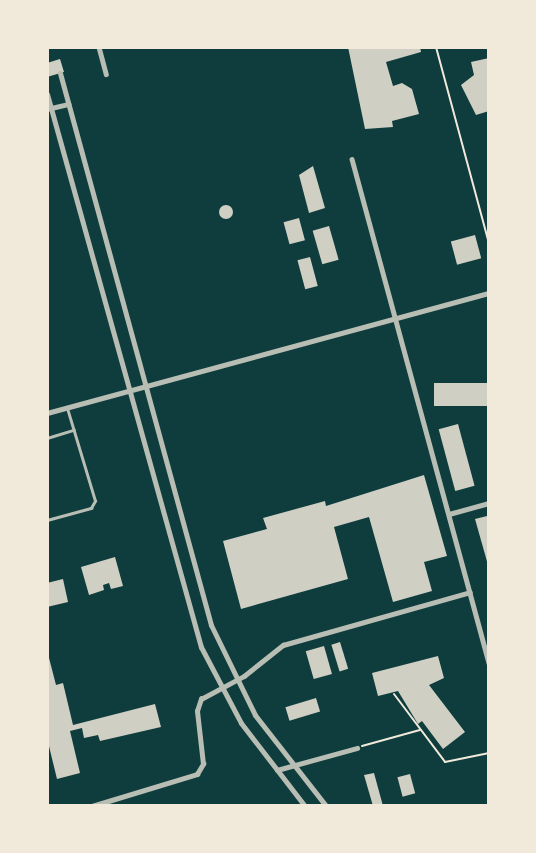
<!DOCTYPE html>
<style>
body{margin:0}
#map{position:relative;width:536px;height:853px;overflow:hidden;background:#0f3d3e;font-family:Montserrat,sans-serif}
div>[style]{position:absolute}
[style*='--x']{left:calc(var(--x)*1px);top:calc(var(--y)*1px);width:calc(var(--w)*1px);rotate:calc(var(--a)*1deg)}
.building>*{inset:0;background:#cfcfc3;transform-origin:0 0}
.round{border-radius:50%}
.path>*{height:2px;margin:-1px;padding:0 1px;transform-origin:1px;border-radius:1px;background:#f1e9da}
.service>*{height:2.5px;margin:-1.25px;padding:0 1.25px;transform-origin:1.25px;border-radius:1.25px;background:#b8beb3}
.minor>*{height:4.5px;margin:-2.25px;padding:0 2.25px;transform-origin:2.25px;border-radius:2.25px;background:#b8beb3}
.tertiary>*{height:5px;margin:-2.5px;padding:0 2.5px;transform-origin:2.5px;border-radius:2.5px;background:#b8beb3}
span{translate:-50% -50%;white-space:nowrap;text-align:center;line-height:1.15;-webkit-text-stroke:5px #f1e9da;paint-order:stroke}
.frame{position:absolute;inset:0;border:49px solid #f1e9da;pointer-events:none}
</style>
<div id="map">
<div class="building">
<i style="clip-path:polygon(348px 47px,420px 47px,421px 52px,386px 62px,393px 86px,402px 83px,412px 89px,419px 114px,392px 121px,393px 127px,365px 129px)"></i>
<i style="clip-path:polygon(489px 58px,489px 111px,476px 115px,461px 85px,474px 75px,471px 62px)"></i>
<i style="clip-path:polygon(60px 59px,64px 72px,47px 77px,47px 63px)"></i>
<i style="clip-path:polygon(313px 166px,325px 208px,309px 213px,299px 175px)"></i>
<i class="round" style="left:219px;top:205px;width:14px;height:14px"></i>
<i style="left:299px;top:218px;width:23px;height:16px;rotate:75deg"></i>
<i style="left:329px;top:226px;width:35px;height:17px;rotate:74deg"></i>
<i style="left:475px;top:235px;width:24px;height:25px;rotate:75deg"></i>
<i style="left:310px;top:257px;width:30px;height:13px;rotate:75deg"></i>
<i style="left:489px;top:383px;width:23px;height:55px;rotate:90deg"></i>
<i style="left:458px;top:424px;width:64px;height:20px;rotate:75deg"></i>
<i style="clip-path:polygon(424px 475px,447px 556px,424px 562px,432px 591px,393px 602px,369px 517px,334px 527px,348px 579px,241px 609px,223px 541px,267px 529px,263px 518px,325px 501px,326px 506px)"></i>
<i style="clip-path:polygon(487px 516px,489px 523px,488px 565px,475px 519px)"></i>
<i style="clip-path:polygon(115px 557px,123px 586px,111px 589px,109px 583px,103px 585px,104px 590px,89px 595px,81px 567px)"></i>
<i style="clip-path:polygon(63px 579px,68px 602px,47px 607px,47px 583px)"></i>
<i style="left:340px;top:642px;width:28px;height:9px;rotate:73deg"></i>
<i style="left:324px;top:646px;width:29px;height:19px;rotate:74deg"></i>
<i style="clip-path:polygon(48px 654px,56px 685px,63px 683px,73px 725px,155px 704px,161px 727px,100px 741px,98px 735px,84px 738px,82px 728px,70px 731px,80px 773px,57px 779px,47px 738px)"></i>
<i style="clip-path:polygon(438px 656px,444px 678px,429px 685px,465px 732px,443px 749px,422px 721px,418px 724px,398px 691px,378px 696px,372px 673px)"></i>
<i style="left:316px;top:698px;width:14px;height:32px;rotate:73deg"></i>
<i style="clip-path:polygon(374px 773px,383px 806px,373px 806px,364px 775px)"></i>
<i style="left:410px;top:774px;width:20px;height:13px;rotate:75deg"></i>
</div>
<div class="path">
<i style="--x:436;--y:47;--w:204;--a:74.9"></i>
<i style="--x:394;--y:694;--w:85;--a:53.1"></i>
<i style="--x:445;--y:762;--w:45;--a:-11.6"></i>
<i style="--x:362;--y:746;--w:60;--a:-15.4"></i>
</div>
<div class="service">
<i style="--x:47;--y:438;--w:28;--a:-17"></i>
<i style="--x:47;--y:520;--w:46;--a:-15.3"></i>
<i style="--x:91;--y:508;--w:8;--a:-60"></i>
<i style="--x:95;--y:501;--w:97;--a:-106.8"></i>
</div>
<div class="minor">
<i style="--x:99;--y:47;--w:28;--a:75"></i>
<i style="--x:47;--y:109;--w:22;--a:-13"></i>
<i style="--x:352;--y:159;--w:522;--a:74.79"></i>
<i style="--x:47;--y:413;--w:458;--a:-15.2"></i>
<i style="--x:449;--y:514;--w:41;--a:-15.4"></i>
<i style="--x:277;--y:770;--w:83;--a:-15.4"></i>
<i style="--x:92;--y:806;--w:110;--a:-16.9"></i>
<i style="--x:197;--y:774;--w:12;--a:-59"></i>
<i style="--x:203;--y:764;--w:53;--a:-96.5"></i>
<i style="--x:197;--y:711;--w:13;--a:-72"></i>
<i style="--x:201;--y:699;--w:49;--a:-28.1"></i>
<i style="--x:244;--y:676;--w:50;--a:-38.5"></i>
<i style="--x:283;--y:645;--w:194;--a:-15.8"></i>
</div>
<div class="tertiary">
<i style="--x:60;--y:73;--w:572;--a:74.7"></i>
<i style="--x:211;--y:625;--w:100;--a:63.9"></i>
<i style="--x:255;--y:715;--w:115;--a:52"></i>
<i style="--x:47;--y:94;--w:574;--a:74.44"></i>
<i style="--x:201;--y:647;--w:86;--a:62.2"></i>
<i style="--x:241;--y:723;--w:105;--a:52.4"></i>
</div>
<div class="frame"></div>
</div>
